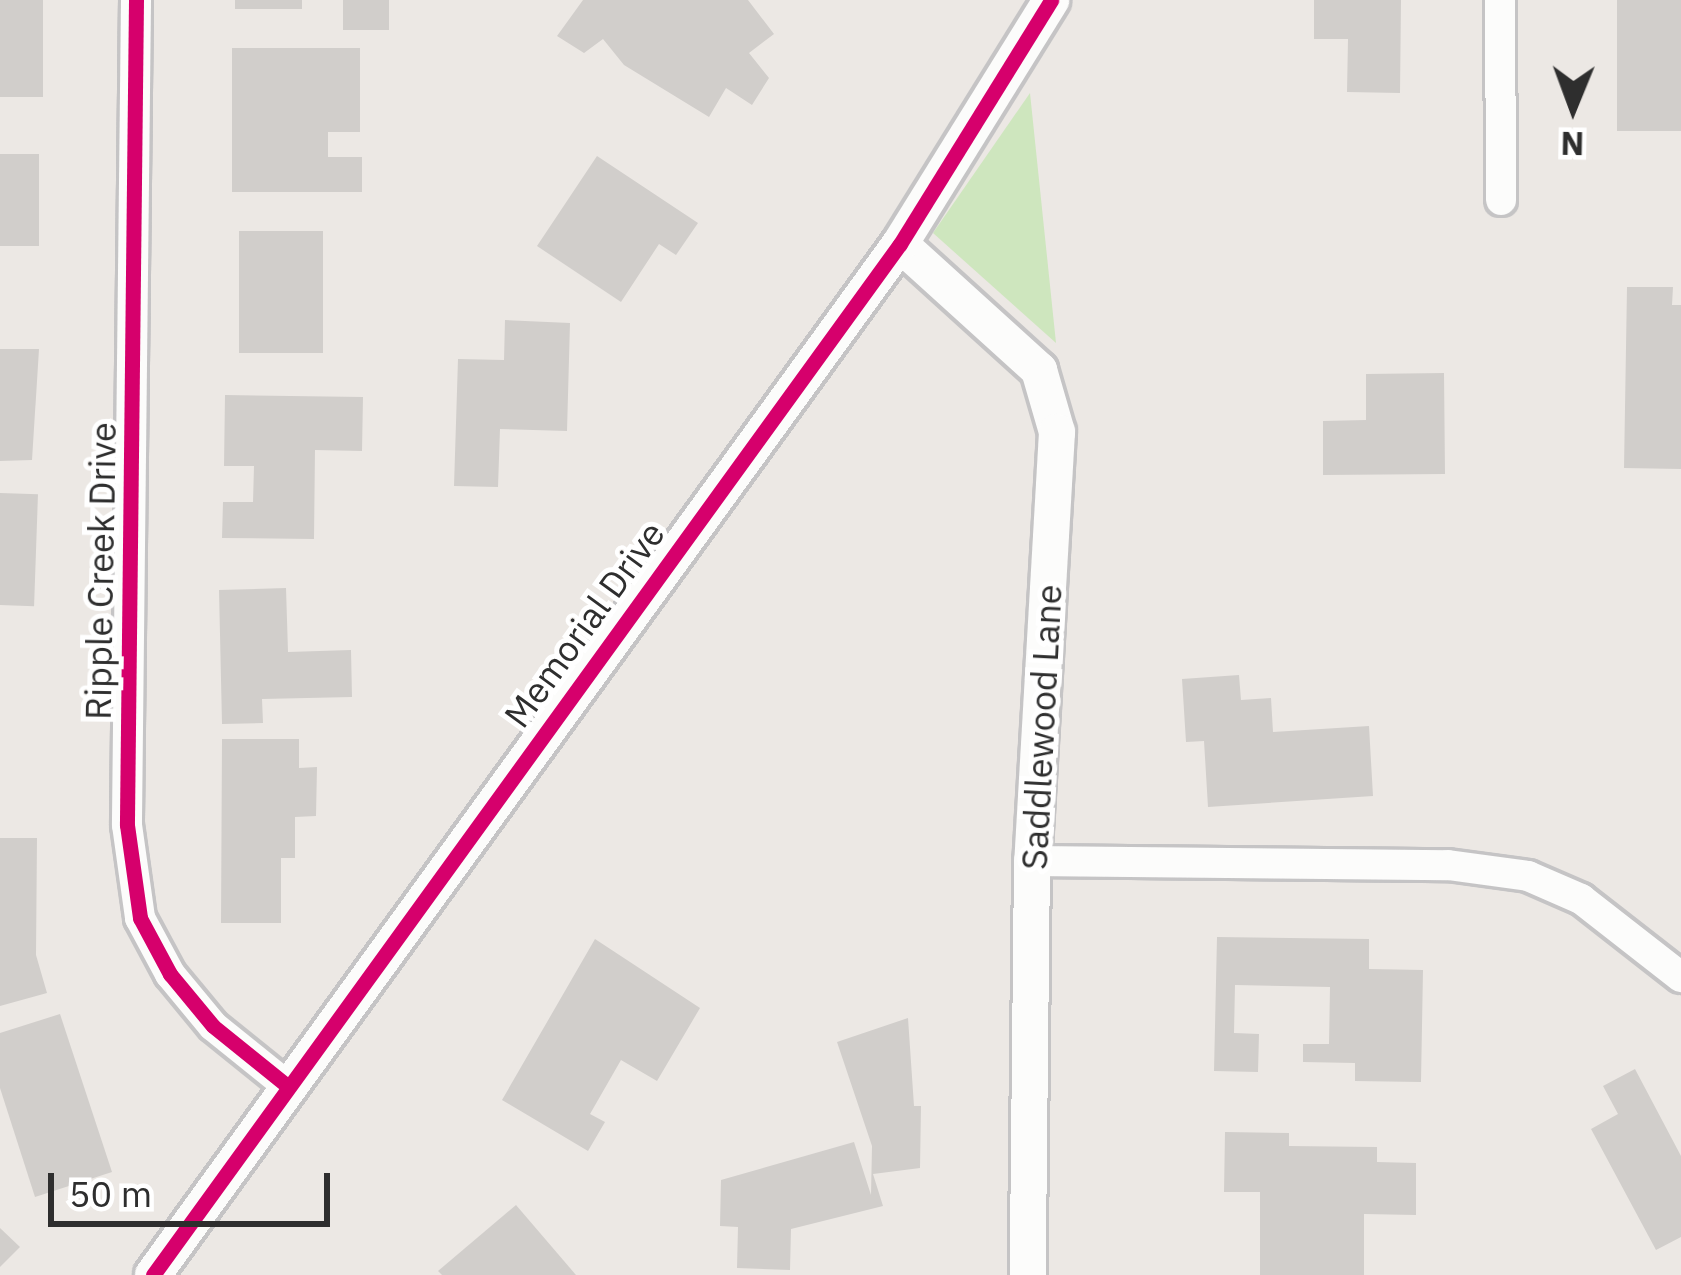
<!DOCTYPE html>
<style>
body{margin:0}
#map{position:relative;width:1681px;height:1275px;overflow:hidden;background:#ece8e4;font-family:"IBM Plex Sans",sans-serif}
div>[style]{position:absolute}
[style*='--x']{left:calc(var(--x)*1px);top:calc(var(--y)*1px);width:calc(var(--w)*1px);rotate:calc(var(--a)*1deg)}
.green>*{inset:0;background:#cee6be}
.building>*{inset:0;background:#d1cecb;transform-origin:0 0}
.roads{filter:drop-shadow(3px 0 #c5c4c5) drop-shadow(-3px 0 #c5c4c5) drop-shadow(0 3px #c5c4c5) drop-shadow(0 -3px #c5c4c5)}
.minor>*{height:30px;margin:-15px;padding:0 15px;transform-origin:15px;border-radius:15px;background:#fcfcfb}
.tertiary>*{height:36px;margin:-18px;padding:0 18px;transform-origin:18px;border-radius:18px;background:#fcfcfb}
.cycleway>*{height:15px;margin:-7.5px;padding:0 7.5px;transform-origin:7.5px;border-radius:7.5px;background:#d6006c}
span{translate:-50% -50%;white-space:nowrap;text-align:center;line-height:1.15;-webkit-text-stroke:10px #fff;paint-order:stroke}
.street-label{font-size:36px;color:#2e2e2e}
.north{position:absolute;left:1513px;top:48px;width:120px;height:120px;-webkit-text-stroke:9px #fff;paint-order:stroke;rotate:181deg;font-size:33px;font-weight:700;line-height:48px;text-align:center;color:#2e2e2e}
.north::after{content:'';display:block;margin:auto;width:42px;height:54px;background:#2e2e2e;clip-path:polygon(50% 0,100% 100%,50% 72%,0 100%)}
.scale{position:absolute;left:48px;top:1173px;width:282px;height:54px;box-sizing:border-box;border:6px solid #2e2e2e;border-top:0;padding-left:15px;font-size:36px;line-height:42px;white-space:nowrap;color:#2e2e2e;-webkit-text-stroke:9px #fff;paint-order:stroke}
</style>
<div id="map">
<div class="green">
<i style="clip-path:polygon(1030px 93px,1056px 343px,933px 233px)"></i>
</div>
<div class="building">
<i style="left:0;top:0;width:43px;height:97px"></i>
<i style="left:235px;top:0;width:67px;height:9px"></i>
<i style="left:343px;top:0;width:46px;height:30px"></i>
<i style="clip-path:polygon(583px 0,748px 0,774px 34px,749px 53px,769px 78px,752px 105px,726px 88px,709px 117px,624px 65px,603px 39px,584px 53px,557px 36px)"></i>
<i style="clip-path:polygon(1314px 0,1401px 0,1400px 93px,1347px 92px,1348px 39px,1314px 39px)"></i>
<i style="left:1617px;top:0;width:64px;height:131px"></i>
<i style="clip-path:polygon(232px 48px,360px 48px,360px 132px,328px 132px,328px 157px,362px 157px,362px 192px,232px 192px)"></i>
<i style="left:0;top:154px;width:39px;height:92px"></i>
<i style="clip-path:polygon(597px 156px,698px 223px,676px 255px,659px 244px,621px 302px,537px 246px)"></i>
<i style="left:323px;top:231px;width:122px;height:84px;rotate:90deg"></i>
<i style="clip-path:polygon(1627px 287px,1673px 287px,1672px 305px,1681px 305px,1681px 469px,1624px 468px)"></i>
<i style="clip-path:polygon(505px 320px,570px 323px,567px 431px,500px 429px,498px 487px,454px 486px,458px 359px,504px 360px)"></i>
<i style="clip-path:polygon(0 349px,39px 349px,32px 460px,0 461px)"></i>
<i style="clip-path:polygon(1444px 373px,1445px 474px,1323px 475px,1323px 421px,1366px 420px,1366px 374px)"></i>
<i style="clip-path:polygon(225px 395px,363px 397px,362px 451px,315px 450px,314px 539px,222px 538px,223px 502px,253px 502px,254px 466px,224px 466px)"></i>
<i style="left:0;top:493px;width:38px;height:112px;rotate:2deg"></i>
<i style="clip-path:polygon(286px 588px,288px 652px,351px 650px,352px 697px,262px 699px,263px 723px,222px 724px,219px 590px)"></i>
<i style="clip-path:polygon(1239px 675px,1241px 700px,1271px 698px,1273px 732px,1369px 726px,1373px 796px,1208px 807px,1204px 741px,1186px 742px,1182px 679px)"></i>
<i style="clip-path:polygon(222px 739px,299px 739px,299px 768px,317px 767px,316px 816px,295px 817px,295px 858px,281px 858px,281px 923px,221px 923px)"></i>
<i style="clip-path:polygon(0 838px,37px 838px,36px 955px,47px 993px,0 1006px)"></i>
<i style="clip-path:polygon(1217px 937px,1369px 939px,1369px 969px,1423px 970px,1421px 1082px,1355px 1081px,1355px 1063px,1303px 1062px,1303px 1044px,1329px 1044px,1330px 987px,1235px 985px,1234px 1033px,1259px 1034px,1258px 1072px,1214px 1071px)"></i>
<i style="clip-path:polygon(595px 939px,700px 1008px,657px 1081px,621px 1060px,590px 1114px,605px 1122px,588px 1151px,502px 1100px)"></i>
<i style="clip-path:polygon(60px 1014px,112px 1172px,35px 1197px,0 1088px,0 1033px)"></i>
<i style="clip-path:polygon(908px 1018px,914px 1106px,921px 1106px,920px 1168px,873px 1174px,883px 1206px,791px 1229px,790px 1270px,737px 1268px,738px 1227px,720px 1226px,721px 1180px,854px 1142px,871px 1195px,872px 1146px,837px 1042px)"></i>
<i style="clip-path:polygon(1635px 1069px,1681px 1156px,1681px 1237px,1656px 1250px,1591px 1129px,1618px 1114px,1603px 1086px)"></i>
<i style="clip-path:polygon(1225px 1132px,1289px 1133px,1289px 1146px,1377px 1147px,1377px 1162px,1416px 1163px,1416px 1215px,1364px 1214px,1364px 1275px,1260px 1275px,1260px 1192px,1224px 1192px)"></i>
<i style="clip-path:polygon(516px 1205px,576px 1275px,442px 1275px,438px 1271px)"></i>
<i style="clip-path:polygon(0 1228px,20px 1247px,0 1267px)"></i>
</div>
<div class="roads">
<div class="minor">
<i style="--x:136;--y:0;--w:825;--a:90.63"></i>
<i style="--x:127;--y:825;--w:94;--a:82"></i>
<i style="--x:140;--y:918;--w:64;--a:61.8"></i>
<i style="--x:170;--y:974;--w:67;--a:50.4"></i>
<i style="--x:213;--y:1026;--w:92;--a:38.9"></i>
<i style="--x:1500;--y:0;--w:200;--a:89.7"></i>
<i style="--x:1032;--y:861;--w:416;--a:0.6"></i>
<i style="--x:1448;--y:865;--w:81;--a:7.8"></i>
<i style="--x:1528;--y:876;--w:58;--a:23.5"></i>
<i style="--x:1581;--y:899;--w:127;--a:38"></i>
</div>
<div class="tertiary">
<i style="--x:900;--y:244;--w:188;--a:42.2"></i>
<i style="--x:1039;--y:370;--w:65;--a:73.8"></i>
<i style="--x:1057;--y:432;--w:430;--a:93.3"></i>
<i style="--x:1032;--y:861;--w:414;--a:90.6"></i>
<i style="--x:153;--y:1275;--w:1273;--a:-54.08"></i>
<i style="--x:900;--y:244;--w:287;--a:-58.2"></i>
</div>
</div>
<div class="cycleway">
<i style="--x:136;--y:0;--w:825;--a:90.63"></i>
<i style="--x:127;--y:825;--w:94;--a:82"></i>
<i style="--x:140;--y:918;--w:64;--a:61.8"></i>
<i style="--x:170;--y:974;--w:67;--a:50.4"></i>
<i style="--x:213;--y:1026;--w:92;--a:38.9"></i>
<i style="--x:153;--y:1275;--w:1273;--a:-54.08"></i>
<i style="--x:900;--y:244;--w:287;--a:-58.2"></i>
</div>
<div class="street-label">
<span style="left:100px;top:571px;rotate:-89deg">Ripple Creek Drive</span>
<span style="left:584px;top:624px;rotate:-54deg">Memorial Drive</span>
<span style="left:1041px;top:727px;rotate:-87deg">Saddlewood Lane</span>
</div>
<div class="north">N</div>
<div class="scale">50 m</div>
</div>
